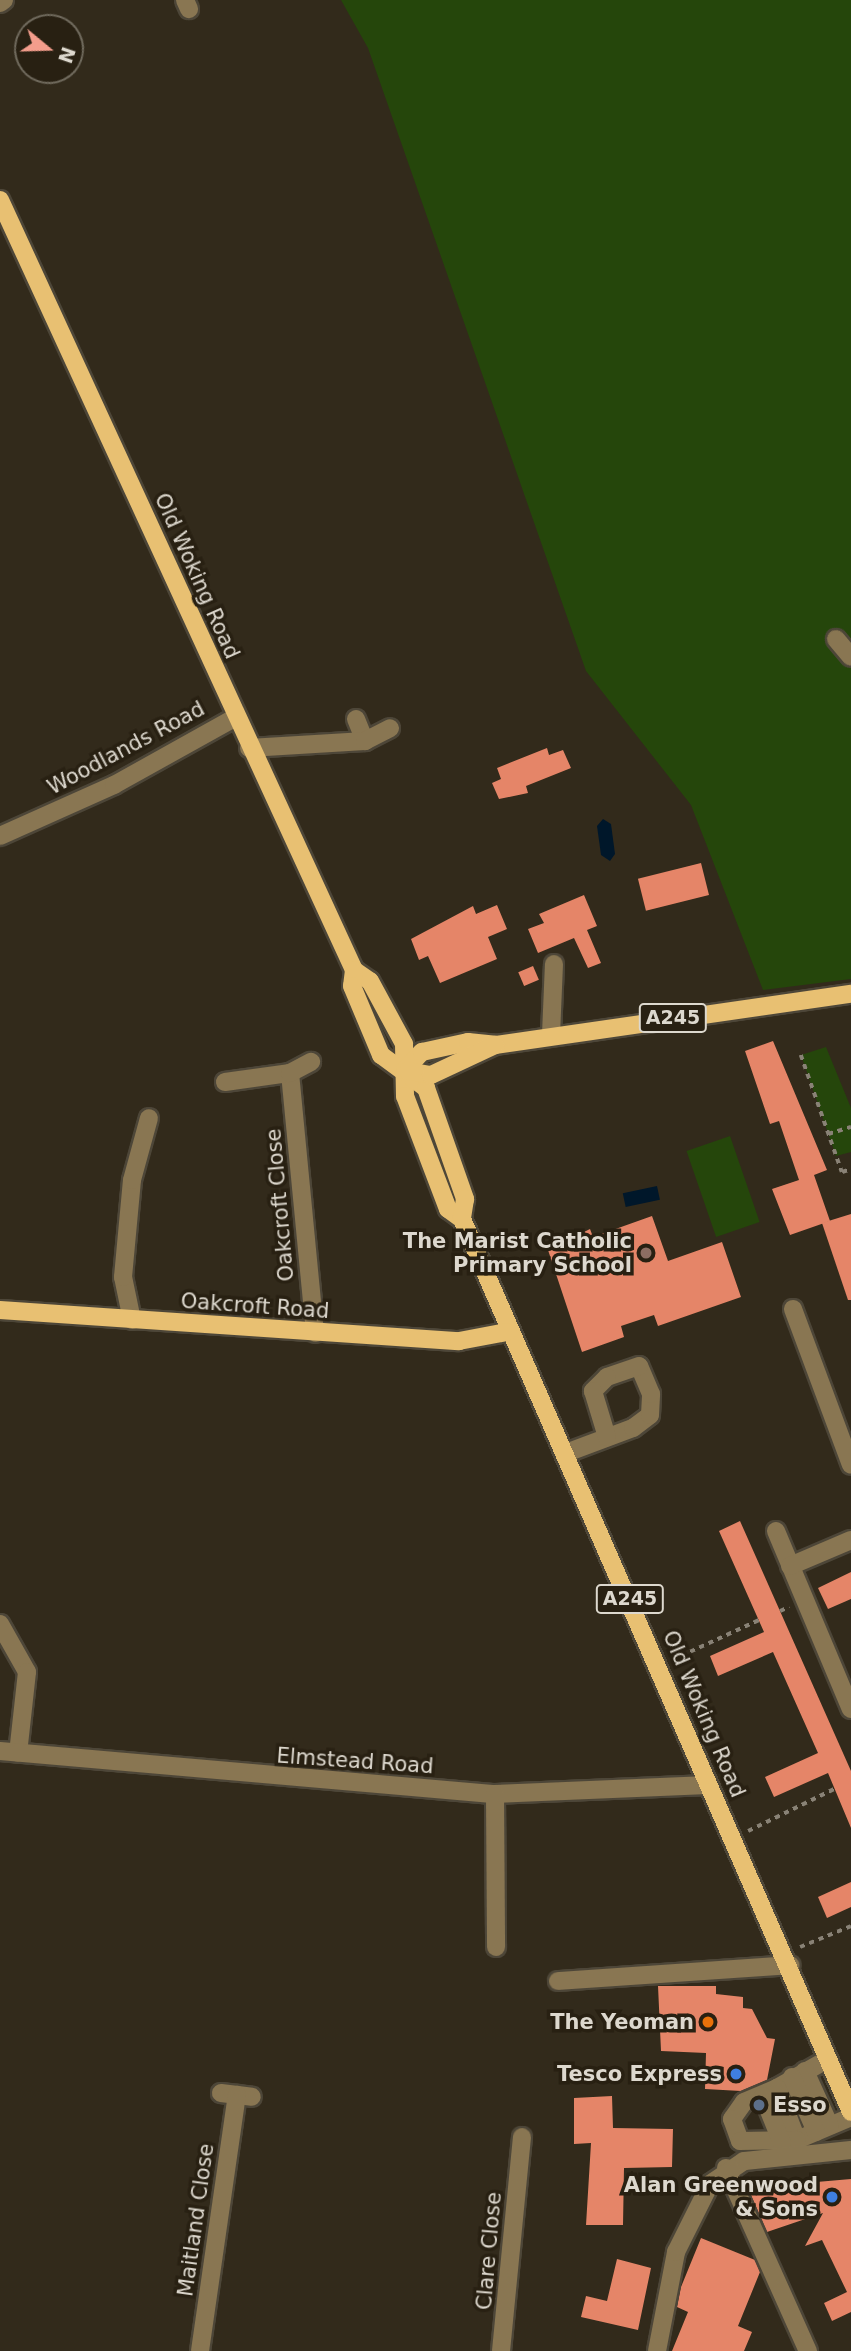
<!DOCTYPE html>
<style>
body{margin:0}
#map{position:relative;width:851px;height:2351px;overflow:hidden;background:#322a1b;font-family:"DejaVu Sans",sans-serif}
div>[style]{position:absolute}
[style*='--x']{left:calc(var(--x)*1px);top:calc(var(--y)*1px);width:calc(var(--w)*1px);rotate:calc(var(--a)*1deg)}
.green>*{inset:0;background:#25460b;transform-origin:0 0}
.water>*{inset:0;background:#00172a;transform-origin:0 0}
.building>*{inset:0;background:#e58568;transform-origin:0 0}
.path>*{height:3.5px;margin-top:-1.75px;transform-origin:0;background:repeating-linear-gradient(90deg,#898276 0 5px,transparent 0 10px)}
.roads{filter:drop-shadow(2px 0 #4d4638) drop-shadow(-2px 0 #4d4638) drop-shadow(0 2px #4d4638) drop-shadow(0 -2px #4d4638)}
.minor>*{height:18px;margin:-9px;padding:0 9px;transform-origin:9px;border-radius:9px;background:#897652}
.major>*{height:18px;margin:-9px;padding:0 9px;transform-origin:9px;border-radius:9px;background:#e8c072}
.dots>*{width:19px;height:19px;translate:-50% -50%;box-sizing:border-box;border:4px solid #282012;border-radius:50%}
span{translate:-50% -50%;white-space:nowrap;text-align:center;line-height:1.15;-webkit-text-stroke:7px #282012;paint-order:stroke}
.shield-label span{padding:2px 5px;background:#282012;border:2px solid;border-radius:5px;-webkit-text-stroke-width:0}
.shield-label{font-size:19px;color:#ddd8ce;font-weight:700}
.street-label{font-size:21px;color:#ddd8ce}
.poi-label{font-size:21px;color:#ddd8ce;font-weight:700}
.right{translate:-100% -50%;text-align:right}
.left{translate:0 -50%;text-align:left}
.north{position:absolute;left:14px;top:14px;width:70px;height:70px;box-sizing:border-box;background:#282012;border:2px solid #706a5d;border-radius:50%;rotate:109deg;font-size:19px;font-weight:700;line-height:28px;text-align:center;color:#ddd8ce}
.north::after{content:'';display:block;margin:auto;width:24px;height:32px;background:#f49d8c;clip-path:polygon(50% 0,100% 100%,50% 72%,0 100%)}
</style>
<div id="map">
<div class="green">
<i style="clip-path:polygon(341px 0,851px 0,851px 979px,763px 990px,691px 805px,586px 671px,368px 48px)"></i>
<i style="clip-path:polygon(826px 1047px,851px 1108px,851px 1152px,836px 1156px,801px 1055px)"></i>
<i style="left:730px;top:1136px;width:91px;height:46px;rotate:71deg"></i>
</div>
<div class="water">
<i style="clip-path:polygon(603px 819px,611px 824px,615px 854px,610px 861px,601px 855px,597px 826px)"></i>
<i style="left:657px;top:1186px;width:14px;height:35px;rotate:78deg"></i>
</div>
<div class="building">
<i style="clip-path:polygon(547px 748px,549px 755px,563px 750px,571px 768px,526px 786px,528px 793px,499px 799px,492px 783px,501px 779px,497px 768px)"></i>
<i style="left:701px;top:863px;width:33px;height:65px;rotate:76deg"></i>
<i style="clip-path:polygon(584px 895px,597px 926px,587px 930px,601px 963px,588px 968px,574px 938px,538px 953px,528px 929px,544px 923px,539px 914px)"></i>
<i style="clip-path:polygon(497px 905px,507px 929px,488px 937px,497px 959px,440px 983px,428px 956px,419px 960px,411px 939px,473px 906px,476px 914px)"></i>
<i style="left:533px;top:966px;width:15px;height:16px;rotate:67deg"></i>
<i style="clip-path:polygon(773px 1041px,827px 1170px,814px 1175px,830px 1221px,790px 1235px,772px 1189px,799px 1180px,779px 1121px,770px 1124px,745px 1051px)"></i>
<i style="clip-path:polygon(851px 1214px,851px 1300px,848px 1300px,822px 1223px)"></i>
<i style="clip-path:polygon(652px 1216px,668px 1261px,722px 1242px,741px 1297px,658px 1326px,654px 1315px,621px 1326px,624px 1337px,582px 1352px,548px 1250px,590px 1229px,593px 1237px)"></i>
<i style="clip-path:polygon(740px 1521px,851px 1771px,851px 1828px,828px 1773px,774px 1797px,765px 1777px,818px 1753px,773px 1652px,718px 1676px,710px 1656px,764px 1632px,719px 1531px)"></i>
<i style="clip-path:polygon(851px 1572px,851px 1599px,828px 1609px,818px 1588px)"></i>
<i style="clip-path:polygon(851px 1882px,851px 1907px,827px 1918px,818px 1897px)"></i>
<i style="clip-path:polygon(658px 1986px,716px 1986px,716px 1994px,743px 1997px,743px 2008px,752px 2009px,767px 2038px,775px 2039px,767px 2080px,741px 2091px,705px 2089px,706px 2053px,661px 2051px)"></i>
<i style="clip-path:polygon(612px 2096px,613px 2128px,673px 2129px,672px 2167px,624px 2168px,623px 2225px,586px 2225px,591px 2143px,574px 2144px,574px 2098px)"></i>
<i style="clip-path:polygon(851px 2179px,851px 2312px,832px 2321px,824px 2303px,847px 2292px,822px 2240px,805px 2246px,823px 2213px,767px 2232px,748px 2188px)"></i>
<i style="clip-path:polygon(701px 2238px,755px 2260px,760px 2272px,738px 2326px,752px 2332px,744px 2351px,672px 2351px,688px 2312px,677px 2307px,681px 2287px)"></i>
<i style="clip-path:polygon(617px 2259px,651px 2268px,638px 2330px,581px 2317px,586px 2296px,607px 2301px)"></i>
</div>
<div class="path">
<i style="--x:801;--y:1055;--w:124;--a:70.7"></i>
<i style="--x:842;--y:1172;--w:9;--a:-18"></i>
<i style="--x:828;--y:1134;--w:24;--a:-17"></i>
<i style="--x:780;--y:1611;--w:10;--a:-24"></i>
<i style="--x:672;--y:1660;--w:96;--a:-24.7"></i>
<i style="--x:748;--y:1831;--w:96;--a:-26"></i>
<i style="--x:800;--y:1947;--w:55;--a:-22.4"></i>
</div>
<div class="roads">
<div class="minor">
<i style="--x:185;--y:0;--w:10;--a:66"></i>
<i style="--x:0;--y:3;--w:5;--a:-37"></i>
<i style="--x:836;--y:639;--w:23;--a:50"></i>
<i style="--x:356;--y:719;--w:24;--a:68"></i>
<i style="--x:249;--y:748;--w:116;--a:-3.5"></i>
<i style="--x:365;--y:741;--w:28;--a:-27"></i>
<i style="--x:0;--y:836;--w:125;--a:-24.1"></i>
<i style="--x:114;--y:785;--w:140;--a:-29.1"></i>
<i style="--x:551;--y:1035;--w:71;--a:-87.6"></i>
<i style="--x:290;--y:1073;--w:261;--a:84.5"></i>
<i style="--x:225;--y:1082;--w:66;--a:-7.9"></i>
<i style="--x:290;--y:1073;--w:24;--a:-28"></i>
<i style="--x:793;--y:1309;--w:166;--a:69.6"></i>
<i style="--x:132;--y:1320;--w:44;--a:-101.8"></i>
<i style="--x:123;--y:1277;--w:97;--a:-84.7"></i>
<i style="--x:132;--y:1180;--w:64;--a:-74.7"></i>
<i style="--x:566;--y:1453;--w:72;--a:-20.5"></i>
<i style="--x:633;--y:1428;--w:21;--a:-37"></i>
<i style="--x:650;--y:1415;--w:21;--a:-87"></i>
<i style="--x:651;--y:1394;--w:30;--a:-113"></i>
<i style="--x:639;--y:1366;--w:34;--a:161"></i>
<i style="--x:607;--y:1377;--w:20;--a:135"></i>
<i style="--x:593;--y:1391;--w:48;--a:73.1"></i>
<i style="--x:776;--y:1531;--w:193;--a:67.2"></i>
<i style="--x:790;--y:1566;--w:66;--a:-23.1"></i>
<i style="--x:0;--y:1624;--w:55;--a:60.6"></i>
<i style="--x:27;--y:1672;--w:81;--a:96.3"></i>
<i style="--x:0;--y:1751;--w:497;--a:5"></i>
<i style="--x:495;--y:1794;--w:213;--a:-2.4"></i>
<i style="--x:495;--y:1794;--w:153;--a:89.6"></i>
<i style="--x:558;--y:1981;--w:233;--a:-3.9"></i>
<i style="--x:828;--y:2059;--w:59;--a:150.4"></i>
<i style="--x:777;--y:2088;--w:56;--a:69"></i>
<i style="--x:797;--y:2140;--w:59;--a:-23.1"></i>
<i style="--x:805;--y:2071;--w:60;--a:65.6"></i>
<i style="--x:792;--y:2077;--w:60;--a:66.4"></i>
<i style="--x:777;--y:2088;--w:36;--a:157"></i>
<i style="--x:744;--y:2102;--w:21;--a:125"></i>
<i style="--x:732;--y:2119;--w:23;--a:70"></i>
<i style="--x:740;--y:2141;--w:57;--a:-1"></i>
<i style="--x:221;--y:2093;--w:31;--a:7"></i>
<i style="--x:763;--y:2096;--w:51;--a:68"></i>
<i style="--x:726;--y:2168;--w:201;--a:65.9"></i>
<i style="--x:200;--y:2351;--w:259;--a:-81.8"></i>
<i style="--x:501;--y:2351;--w:215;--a:-84.4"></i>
<i style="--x:657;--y:2351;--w:101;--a:-79.1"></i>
<i style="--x:676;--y:2252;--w:76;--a:-63.4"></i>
<i style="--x:710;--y:2184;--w:41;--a:-34.1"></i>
<i style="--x:744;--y:2161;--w:108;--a:-5.9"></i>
</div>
<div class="major">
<i style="--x:0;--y:200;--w:847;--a:65.31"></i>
<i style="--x:354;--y:970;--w:19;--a:35"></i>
<i style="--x:370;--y:981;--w:72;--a:61.6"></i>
<i style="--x:404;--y:1044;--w:52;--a:88.9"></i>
<i style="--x:405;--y:1096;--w:121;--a:69.2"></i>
<i style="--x:448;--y:1209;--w:17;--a:36"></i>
<i style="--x:462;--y:1219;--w:974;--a:66.46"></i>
<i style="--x:354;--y:970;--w:16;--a:97"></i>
<i style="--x:352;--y:986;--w:75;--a:67.2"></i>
<i style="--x:381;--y:1055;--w:56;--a:36.3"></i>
<i style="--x:426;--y:1088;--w:118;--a:70.6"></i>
<i style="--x:465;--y:1199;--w:20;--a:99"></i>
<i style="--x:405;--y:1070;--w:25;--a:-47"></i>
<i style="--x:422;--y:1052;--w:47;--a:-12.3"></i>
<i style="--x:468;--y:1042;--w:27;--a:6"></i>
<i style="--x:495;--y:1045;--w:360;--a:-8.2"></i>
<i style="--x:408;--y:1071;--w:23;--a:10"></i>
<i style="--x:431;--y:1075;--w:71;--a:-25.1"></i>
<i style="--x:0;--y:1310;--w:460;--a:3.9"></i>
<i style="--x:459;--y:1341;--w:49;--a:-10.6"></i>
</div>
</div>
<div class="dots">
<i style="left:646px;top:1253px;background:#8d6e63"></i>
<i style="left:708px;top:2022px;background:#e8710a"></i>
<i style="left:736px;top:2074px;background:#3f7fe0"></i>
<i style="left:759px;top:2105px;background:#5c6f8a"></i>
<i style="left:832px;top:2197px;background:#3f7fe0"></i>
</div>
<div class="shield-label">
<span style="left:673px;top:1018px">A245</span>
<span style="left:630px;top:1599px">A245</span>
</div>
<div class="street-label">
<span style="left:197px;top:576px;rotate:66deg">Old Woking Road</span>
<span style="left:126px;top:748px;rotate:-28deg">Woodlands Road</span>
<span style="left:280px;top:1205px;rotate:-95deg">Oakcroft Close</span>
<span style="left:255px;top:1306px;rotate:4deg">Oakcroft Road</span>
<span style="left:704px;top:1714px;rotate:67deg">Old Woking Road</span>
<span style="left:355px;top:1761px;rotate:4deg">Elmstead Road</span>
<span style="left:196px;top:2220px;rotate:-82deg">Maitland Close</span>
<span style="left:489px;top:2251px;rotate:-85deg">Clare Close</span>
</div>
<div class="poi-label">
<span class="right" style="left:632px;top:1253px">The Marist Catholic<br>Primary School</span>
<span class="right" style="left:694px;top:2022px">The Yeoman</span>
<span class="right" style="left:722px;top:2074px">Tesco Express</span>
<span class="left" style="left:773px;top:2105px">Esso</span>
<span class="right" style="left:818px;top:2197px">Alan Greenwood<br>&amp; Sons</span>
</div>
<div class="north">N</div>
</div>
